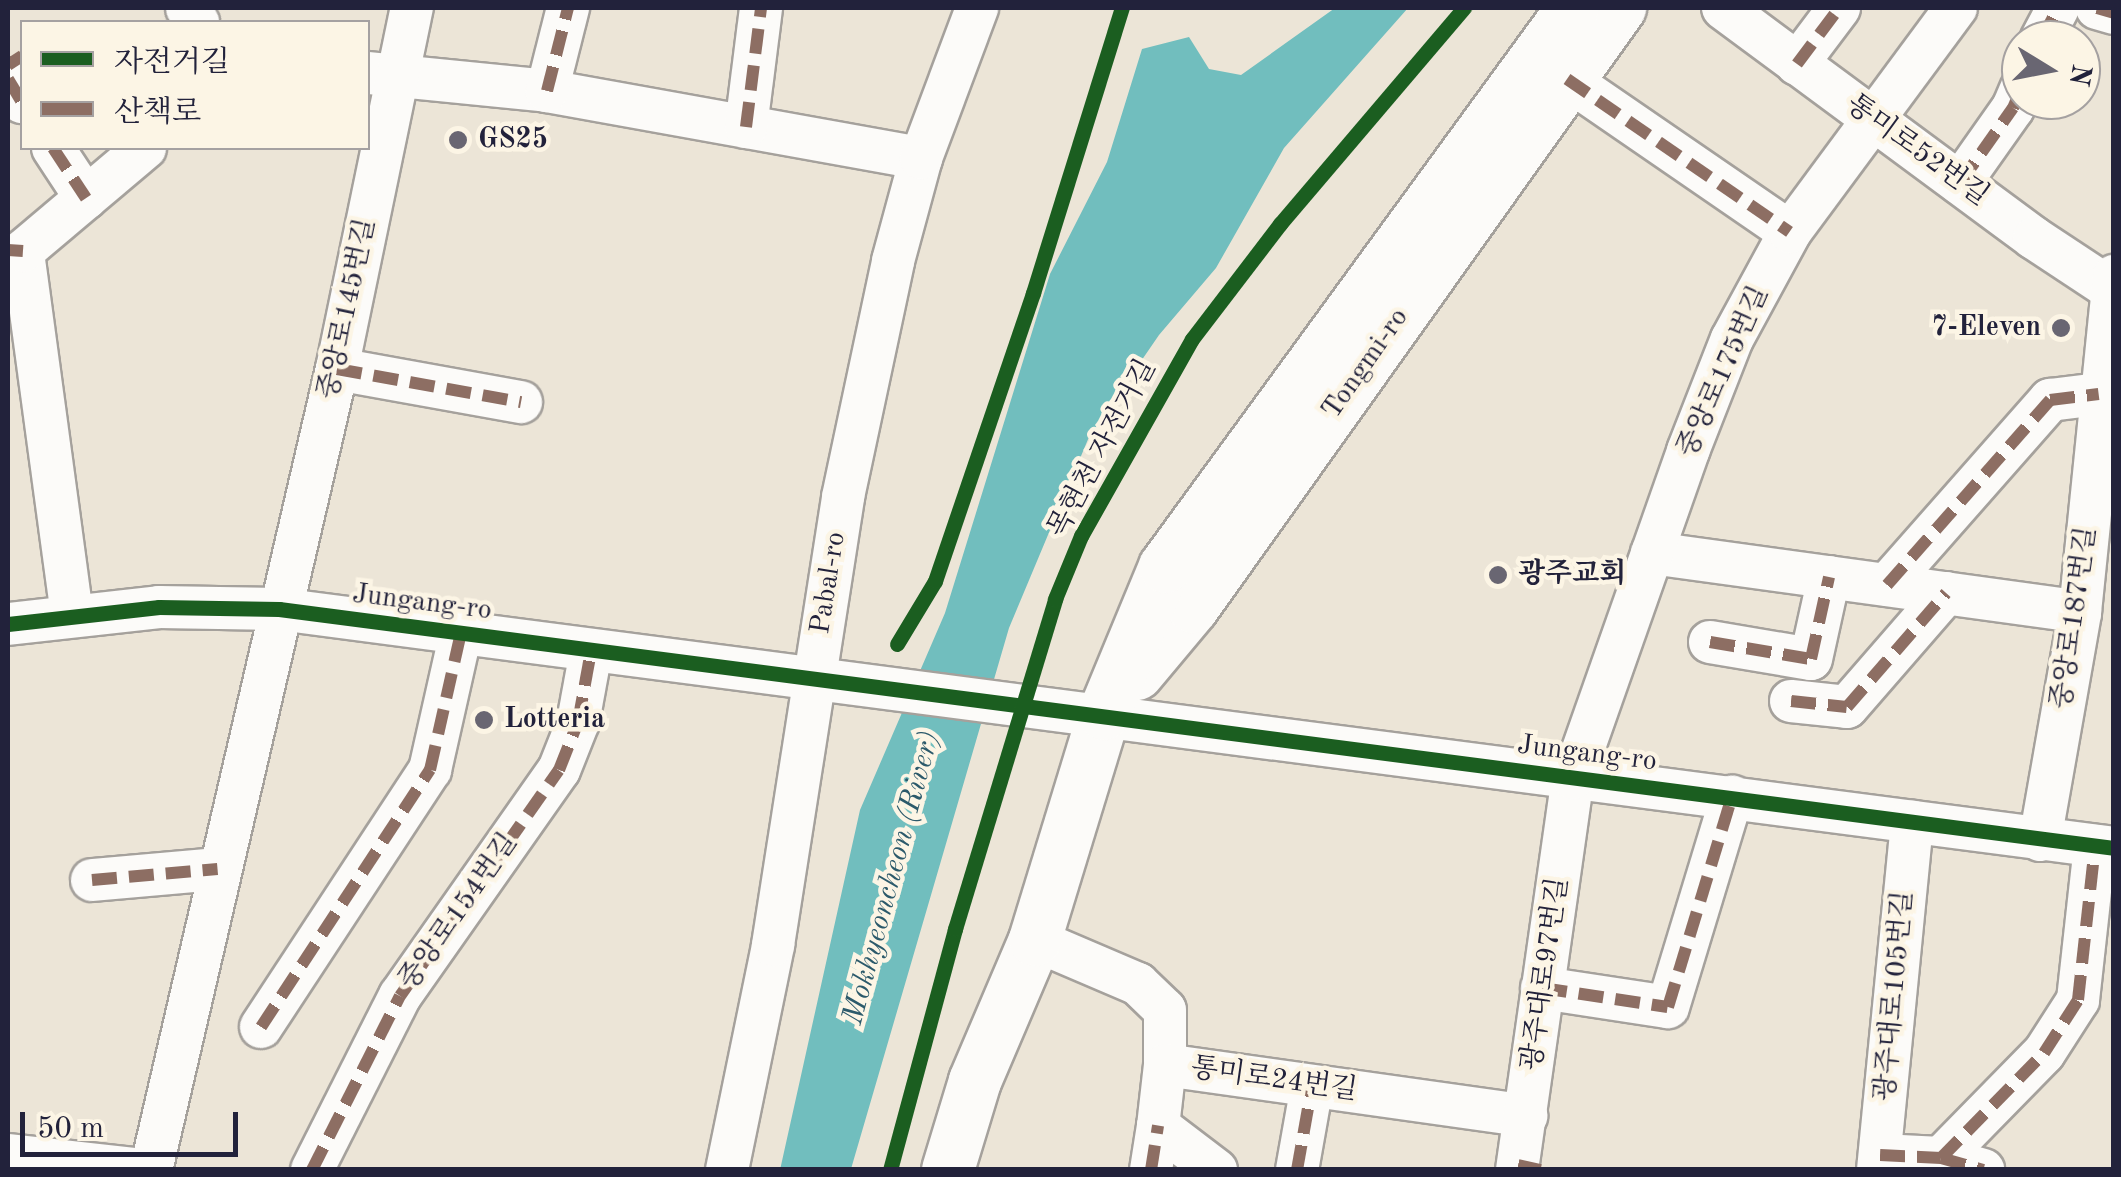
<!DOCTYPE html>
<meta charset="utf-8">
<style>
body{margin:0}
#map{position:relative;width:2121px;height:1177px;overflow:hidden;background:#ece5d7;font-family:"Old Standard TT","Noto Serif KR",serif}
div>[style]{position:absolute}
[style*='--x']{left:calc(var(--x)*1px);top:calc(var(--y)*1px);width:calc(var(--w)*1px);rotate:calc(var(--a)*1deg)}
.water>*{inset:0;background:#71bebe}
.roads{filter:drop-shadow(2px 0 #a5a19c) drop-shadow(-2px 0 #a5a19c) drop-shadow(0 2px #a5a19c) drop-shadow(0 -2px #a5a19c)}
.minor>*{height:42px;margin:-21px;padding:0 21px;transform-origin:21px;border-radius:21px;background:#fcfbf9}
.major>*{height:52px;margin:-26px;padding:0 26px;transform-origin:26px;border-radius:26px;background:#fcfbf9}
.quiet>*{height:12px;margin-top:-6px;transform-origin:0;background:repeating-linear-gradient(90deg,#8d6e63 0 25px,transparent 0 37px)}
.cycleway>*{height:15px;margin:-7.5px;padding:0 7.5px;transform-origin:7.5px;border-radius:7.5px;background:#1b5e20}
.dots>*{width:28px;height:28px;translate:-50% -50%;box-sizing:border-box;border:5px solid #fcf5e5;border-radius:50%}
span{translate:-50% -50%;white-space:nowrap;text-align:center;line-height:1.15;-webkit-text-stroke:9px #fcf5e5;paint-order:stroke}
.poi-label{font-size:28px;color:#22223b;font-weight:700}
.left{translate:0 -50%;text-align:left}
.right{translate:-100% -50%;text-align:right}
.street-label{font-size:28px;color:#22223b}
.water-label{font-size:30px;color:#2c5a6b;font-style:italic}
.frame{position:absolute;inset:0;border:10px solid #22223b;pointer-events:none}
.legend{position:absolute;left:20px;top:20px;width:350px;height:130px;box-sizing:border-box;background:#fcf5e5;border:2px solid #a5a1a1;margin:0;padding:12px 18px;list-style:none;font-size:30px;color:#22223b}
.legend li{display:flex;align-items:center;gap:20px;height:50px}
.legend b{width:50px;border:2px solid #a5a1a1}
.north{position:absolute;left:2001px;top:20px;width:100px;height:100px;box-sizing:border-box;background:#fcf5e5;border:2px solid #a5a1a1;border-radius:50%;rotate:100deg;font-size:28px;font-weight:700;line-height:40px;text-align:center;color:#22223b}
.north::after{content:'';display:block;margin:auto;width:35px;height:45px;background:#696672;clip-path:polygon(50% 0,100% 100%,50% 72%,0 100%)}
.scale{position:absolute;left:20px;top:1112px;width:218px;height:45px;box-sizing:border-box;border:5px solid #22223b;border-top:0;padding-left:12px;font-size:30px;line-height:35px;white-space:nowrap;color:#22223b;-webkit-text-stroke:8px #fcf5e5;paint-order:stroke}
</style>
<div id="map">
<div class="water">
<i style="clip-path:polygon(1335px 8px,1408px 8px,1284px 148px,1216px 268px,1159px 335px,1089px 437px,1009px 628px,851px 1169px,780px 1170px,860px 810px,945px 613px,1050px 274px,1107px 162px,1142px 49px,1189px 37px,1209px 69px,1241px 75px)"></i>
</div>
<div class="roads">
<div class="minor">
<i style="--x:187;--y:8;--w:18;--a:52"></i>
<i style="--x:1723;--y:8;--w:387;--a:36.5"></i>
<i style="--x:2034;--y:238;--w:96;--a:33.5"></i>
<i style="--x:2097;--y:8;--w:18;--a:16"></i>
<i style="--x:2041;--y:40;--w:36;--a:-62"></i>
<i style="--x:1797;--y:64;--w:70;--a:-53.1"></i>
<i style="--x:368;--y:73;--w:180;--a:5.7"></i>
<i style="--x:547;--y:91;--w:380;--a:10.2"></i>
<i style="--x:8;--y:79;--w:27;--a:59"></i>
<i style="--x:1567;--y:79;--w:270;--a:34.5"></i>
<i style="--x:547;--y:91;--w:86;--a:-75.8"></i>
<i style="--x:746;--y:127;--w:120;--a:-82.8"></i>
<i style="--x:53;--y:148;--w:60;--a:56.6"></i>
<i style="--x:1960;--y:183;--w:92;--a:-54.8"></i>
<i style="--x:2013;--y:108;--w:21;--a:-67"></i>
<i style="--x:337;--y:369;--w:187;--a:10.2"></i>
<i style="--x:1652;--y:553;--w:432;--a:7.8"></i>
<i style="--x:1887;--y:585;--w:247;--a:-48.6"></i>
<i style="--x:2050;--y:400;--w:49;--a:-7"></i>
<i style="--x:72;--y:615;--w:367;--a:-97.7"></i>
<i style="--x:23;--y:251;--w:160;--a:-40.2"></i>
<i style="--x:8;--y:624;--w:152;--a:-6.4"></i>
<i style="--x:159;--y:607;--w:120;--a:1"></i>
<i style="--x:279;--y:609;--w:1850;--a:7.42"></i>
<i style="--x:1710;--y:642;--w:102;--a:9.6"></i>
<i style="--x:1811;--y:659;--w:84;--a:-77.6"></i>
<i style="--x:1791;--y:701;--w:56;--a:6.1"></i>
<i style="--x:1847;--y:707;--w:151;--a:-49"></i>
<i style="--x:2040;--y:840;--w:231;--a:-80"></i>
<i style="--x:2080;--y:612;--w:338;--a:-84.2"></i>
<i style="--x:92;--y:880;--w:126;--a:-5"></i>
<i style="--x:1035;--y:940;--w:112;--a:23.1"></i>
<i style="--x:1138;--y:984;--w:37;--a:44"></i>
<i style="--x:1165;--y:1010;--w:55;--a:90"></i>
<i style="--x:1165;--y:1065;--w:365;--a:8"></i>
<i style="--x:1542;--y:988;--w:127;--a:8.6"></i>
<i style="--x:1668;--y:1007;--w:220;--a:-73.1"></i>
<i style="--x:261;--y:1027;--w:308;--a:-56.7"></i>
<i style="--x:430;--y:770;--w:141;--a:-77.3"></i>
<i style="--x:1165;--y:1065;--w:61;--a:96.5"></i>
<i style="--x:1158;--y:1126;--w:73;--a:37.2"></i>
<i style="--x:8;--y:1155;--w:137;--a:6.3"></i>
<i style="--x:1880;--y:1155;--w:61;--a:2.8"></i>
<i style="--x:1941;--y:1158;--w:44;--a:15.9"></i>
<i style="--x:1941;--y:1158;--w:147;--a:-45.6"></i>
<i style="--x:2044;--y:1053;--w:63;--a:-57.3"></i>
<i style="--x:2078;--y:1000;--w:155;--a:-83.7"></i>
<i style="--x:151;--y:1170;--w:822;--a:-76.93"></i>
<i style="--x:337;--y:369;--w:369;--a:-78.3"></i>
<i style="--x:312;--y:1170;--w:195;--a:-63.2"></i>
<i style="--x:400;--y:996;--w:276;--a:-54.9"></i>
<i style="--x:559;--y:770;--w:52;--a:-68.4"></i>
<i style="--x:578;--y:722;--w:72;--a:-79.6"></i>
<i style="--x:727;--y:1170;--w:230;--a:-78.4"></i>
<i style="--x:773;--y:945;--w:453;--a:-81.1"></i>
<i style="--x:843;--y:497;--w:241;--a:-78"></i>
<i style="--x:893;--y:261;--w:107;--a:-74.8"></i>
<i style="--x:921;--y:158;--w:160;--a:-69.5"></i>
<i style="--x:1151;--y:1170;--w:45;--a:-81"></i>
<i style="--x:1297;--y:1170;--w:85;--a:-79.9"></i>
<i style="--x:1517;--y:1170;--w:396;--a:-81.9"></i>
<i style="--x:1573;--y:778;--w:347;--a:-70.6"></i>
<i style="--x:1688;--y:451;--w:120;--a:-68.6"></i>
<i style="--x:1732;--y:339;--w:122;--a:-61.5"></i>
<i style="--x:1790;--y:232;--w:279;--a:-53.5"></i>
<i style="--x:1878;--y:1170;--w:350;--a:-84.4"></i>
</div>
<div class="major">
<i style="--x:1137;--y:674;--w:87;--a:-50.1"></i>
<i style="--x:1193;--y:607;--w:736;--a:-54.52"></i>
<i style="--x:948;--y:1170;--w:93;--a:-73.1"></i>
<i style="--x:975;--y:1081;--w:153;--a:-66.9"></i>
<i style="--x:1035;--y:940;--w:236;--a:-73"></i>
<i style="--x:1104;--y:714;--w:159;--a:-67.5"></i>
<i style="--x:1165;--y:567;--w:692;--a:-53.88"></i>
</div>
</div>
<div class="quiet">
<i style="--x:2097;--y:8;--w:18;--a:16"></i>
<i style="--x:2041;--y:40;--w:36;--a:-62"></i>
<i style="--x:1797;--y:64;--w:70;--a:-53.1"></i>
<i style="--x:8;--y:65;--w:17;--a:-33"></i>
<i style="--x:8;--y:79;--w:27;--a:59"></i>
<i style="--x:1567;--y:79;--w:270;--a:34.5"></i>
<i style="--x:547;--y:91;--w:86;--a:-75.8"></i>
<i style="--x:746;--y:127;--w:120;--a:-82.8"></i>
<i style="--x:53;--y:148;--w:60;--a:56.6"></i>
<i style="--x:1960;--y:183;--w:92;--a:-54.8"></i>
<i style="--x:2013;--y:108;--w:21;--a:-67"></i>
<i style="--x:8;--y:250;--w:15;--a:4"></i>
<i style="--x:337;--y:369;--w:187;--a:10.2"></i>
<i style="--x:1887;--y:585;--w:247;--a:-48.6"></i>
<i style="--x:2050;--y:400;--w:49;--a:-7"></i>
<i style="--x:1710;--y:642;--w:102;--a:9.6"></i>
<i style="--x:1811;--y:659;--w:84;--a:-77.6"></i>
<i style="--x:1791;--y:701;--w:56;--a:6.1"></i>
<i style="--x:1847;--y:707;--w:151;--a:-49"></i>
<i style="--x:92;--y:880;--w:126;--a:-5"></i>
<i style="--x:1542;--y:988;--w:127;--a:8.6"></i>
<i style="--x:1668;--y:1007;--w:220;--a:-73.1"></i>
<i style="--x:261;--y:1027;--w:308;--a:-56.7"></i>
<i style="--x:430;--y:770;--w:141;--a:-77.3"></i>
<i style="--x:1880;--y:1155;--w:61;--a:2.8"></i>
<i style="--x:1941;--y:1158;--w:44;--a:15.9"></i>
<i style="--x:1941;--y:1158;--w:147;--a:-45.6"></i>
<i style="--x:2044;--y:1053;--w:63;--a:-57.3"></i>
<i style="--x:2078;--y:1000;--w:155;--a:-83.7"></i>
<i style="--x:1518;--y:1165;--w:23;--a:13"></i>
<i style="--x:312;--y:1170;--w:195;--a:-63.2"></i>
<i style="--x:400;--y:996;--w:276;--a:-54.9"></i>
<i style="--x:559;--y:770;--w:52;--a:-68.4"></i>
<i style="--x:578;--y:722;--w:72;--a:-79.6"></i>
<i style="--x:1151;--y:1170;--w:45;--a:-81"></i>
<i style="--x:1297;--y:1170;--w:85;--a:-79.9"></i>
</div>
<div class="cycleway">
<i style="--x:8;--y:624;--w:152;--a:-6.4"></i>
<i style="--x:159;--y:607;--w:120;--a:1"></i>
<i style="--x:279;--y:609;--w:1850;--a:7.42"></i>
<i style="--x:897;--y:644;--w:74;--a:-58.9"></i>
<i style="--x:935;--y:581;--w:304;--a:-71.2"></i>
<i style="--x:1033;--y:293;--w:299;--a:-72.7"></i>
<i style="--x:890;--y:1170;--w:250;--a:-74.9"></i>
<i style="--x:955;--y:929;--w:345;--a:-73.1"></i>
<i style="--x:1055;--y:599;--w:68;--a:-67.6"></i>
<i style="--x:1081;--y:536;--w:226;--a:-60.6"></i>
<i style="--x:1192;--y:339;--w:145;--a:-52.6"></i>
<i style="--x:1280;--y:224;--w:284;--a:-49.6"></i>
</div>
<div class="dots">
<i style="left:458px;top:140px;background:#696672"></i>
<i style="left:2061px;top:328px;background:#696672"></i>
<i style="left:1498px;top:575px;background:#696672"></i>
<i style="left:484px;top:720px;background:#696672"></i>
</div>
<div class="poi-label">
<span class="left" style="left:478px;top:140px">GS25</span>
<span class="right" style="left:2041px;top:328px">7-Eleven</span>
<span class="left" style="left:1518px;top:575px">광주교회</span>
<span class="left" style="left:504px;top:720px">Lotteria</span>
</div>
<div class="street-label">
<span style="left:1917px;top:151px;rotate:36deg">통미로52번길</span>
<span style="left:348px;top:309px;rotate:-78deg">중앙로145번길</span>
<span style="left:1366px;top:364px;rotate:-55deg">Tongmi-ro</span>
<span style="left:1724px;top:372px;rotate:-66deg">중앙로175번길</span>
<span style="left:1103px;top:449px;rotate:-62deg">목현천 자전거길</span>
<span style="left:829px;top:583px;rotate:-81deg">Pabal-ro</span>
<span style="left:422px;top:603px;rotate:7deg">Jungang-ro</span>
<span style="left:2075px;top:618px;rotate:-82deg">중앙로187번길</span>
<span style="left:1587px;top:754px;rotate:7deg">Jungang-ro</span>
<span style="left:459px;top:912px;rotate:-55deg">중앙로154번길</span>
<span style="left:1546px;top:974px;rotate:-82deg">광주대로97번길</span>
<span style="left:1895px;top:996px;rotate:-85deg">광주대로105번길</span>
<span style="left:1274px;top:1080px;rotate:8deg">통미로24번길</span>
</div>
<div class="water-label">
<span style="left:892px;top:878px;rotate:-75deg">Mokhyeoncheon (River)</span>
</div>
<div class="frame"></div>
<ul class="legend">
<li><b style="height:12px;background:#1b5e20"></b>자전거길</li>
<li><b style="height:12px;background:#8d6e63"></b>산책로</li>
</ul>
<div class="north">N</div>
<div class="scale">50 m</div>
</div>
